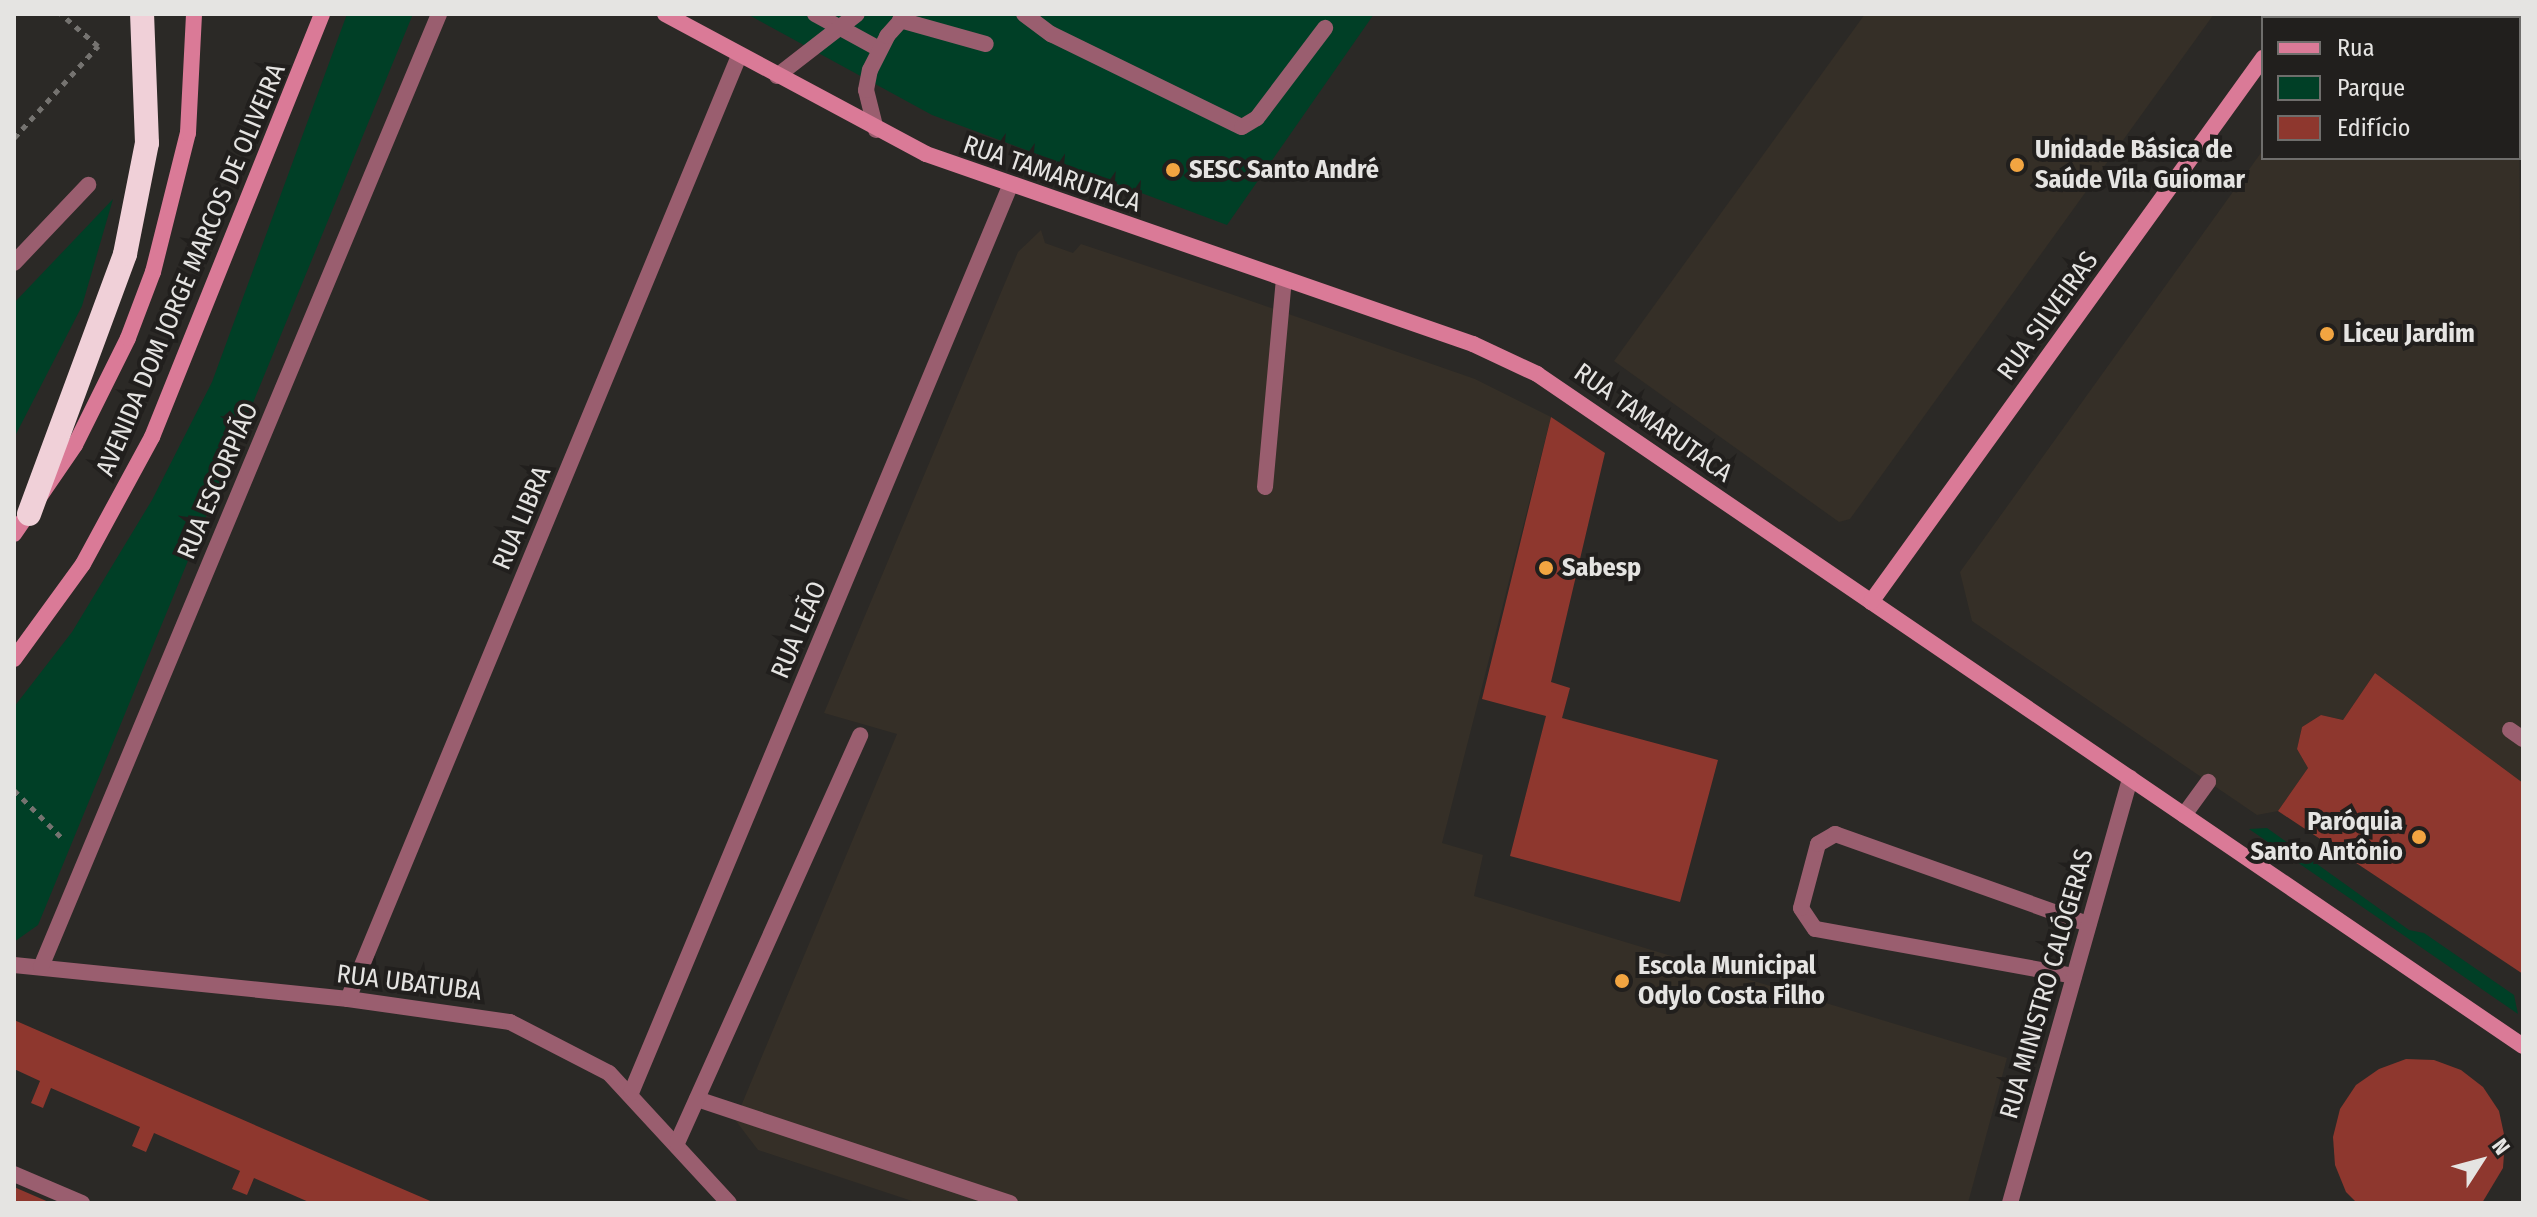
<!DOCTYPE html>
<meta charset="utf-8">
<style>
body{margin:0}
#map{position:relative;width:2537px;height:1217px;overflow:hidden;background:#2b2926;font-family:"Fira Sans Condensed",sans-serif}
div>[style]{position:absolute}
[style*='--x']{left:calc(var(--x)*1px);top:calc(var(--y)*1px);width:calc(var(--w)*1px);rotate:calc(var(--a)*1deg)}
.built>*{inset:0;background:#352f27}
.green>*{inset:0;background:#003f26}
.building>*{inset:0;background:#8e372e}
.path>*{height:5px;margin-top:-2.5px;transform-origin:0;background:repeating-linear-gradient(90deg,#757370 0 6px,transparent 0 12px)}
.lane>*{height:16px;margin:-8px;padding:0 8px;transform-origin:8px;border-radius:8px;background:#9a5e6f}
.street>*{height:16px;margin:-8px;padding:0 8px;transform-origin:8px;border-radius:8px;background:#9a5e6f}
.secondary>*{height:16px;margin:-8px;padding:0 8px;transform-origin:8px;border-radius:8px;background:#da7a97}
.highway>*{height:24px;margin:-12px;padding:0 12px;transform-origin:12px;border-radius:12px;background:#f0d0d8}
.dots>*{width:22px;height:22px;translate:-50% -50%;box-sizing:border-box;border:4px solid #211f1d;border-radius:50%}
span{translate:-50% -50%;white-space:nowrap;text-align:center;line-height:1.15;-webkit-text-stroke:8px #211f1d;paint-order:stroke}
.poi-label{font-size:26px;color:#e5e4e2;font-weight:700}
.left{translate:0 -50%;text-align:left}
.right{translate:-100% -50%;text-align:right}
.street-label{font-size:26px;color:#e5e4e2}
.frame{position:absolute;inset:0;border:16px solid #e5e4e2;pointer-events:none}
.legend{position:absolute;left:2261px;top:16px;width:260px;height:144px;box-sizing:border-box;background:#211f1d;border:2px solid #6f6e6c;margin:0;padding:10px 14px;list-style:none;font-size:24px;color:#e5e4e2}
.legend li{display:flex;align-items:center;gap:16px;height:40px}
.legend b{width:40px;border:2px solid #6f6e6c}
.north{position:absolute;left:2441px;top:1121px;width:80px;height:80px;-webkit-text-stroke:6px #211f1d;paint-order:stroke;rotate:54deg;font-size:22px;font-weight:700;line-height:32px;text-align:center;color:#e5e4e2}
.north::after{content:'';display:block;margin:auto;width:28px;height:36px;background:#e5e4e2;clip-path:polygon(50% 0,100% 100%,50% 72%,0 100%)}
</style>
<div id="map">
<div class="built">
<i style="clip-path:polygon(1865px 14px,2214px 14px,1850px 519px,1839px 522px,1614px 361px)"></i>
<i style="clip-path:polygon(2519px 84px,2523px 783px,2375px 673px,2343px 720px,2321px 715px,2302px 727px,2297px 749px,2308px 768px,2278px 811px,2257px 815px,1972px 621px,1960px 572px,2263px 150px,2263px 158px,2519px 158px)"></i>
<i style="clip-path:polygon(1041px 230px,1045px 243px,1073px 253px,1081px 244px,1228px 293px,1475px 379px,1551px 417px,1442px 843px,1483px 855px,1474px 896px,2007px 1058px,1968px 1203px,918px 1203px,758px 1150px,736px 1121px,739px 1111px,897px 734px,824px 713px,1018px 252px)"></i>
</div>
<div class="green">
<i style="clip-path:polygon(347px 14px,413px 14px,43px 913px,38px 925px,14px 942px,14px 707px,72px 632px,152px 500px,212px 382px)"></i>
<i style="clip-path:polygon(747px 14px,1374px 14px,1227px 225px,932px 115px)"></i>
<i style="clip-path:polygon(113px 199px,82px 306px,14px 438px,14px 303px)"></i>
<i style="clip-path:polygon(2267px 828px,2409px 930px,2424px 933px,2514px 995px,2518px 1014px,2249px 829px)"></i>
</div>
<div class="building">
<i style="clip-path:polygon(2481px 14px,2523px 14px,2523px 62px,2519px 18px,2479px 18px)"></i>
<i style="clip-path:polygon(1551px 417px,1605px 453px,1551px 682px,1570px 688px,1562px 718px,1718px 760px,1680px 902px,1510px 856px,1546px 716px,1482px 699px)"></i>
<i style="clip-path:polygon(2375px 673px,2523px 783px,2523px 974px,2278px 811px,2308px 768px,2297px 749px,2302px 727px,2321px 715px,2343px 720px)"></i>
<i style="clip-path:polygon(14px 1020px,319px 1153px,435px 1203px,311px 1203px,254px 1178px,247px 1195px,232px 1189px,240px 1171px,154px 1133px,146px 1152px,132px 1146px,140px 1127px,51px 1088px,43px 1108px,31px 1103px,40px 1081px,14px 1069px)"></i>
<i style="clip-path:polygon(2406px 1059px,2434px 1060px,2461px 1070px,2483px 1087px,2499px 1111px,2505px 1139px,2503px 1168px,2482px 1203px,2357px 1203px,2346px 1192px,2335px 1165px,2333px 1137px,2340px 1109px,2356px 1085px,2379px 1069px)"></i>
<i style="clip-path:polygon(14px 1187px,51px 1203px,14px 1203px)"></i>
</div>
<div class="path">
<i style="--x:14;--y:138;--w:125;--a:-47.6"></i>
<i style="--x:98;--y:46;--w:49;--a:-139.1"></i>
<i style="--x:14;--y:790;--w:71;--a:45"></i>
</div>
<div class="lane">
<i style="--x:815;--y:14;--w:73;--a:28.7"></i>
<i style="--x:1024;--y:14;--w:34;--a:37"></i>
<i style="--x:1051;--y:34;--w:212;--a:26"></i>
<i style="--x:1242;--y:127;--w:17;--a:-31"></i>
<i style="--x:1257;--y:118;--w:113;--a:-52.9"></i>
<i style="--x:900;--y:20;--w:89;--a:15.6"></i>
<i style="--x:777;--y:76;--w:101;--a:-37.8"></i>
<i style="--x:876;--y:130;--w:41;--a:-104"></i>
<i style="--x:866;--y:90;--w:20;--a:-79"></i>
<i style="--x:870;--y:70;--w:38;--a:-63"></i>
<i style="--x:887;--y:36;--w:30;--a:-48"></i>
<i style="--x:1265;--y:487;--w:208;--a:-84.8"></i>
<i style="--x:2510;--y:730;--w:16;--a:35"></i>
<i style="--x:2184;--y:815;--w:41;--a:-54"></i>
<i style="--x:2074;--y:976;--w:263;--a:-169.7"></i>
<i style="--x:1815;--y:929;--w:25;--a:-124"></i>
<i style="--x:1801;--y:908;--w:66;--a:-75.1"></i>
<i style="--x:1818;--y:844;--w:20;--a:-30"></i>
<i style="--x:1835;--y:834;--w:269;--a:19.6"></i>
<i style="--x:697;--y:1099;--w:330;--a:18.4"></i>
<i style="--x:14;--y:1174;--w:74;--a:23.1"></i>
</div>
<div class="street">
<i style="--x:14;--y:263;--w:108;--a:-46.5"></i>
<i style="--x:14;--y:965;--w:336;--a:5.8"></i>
<i style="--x:348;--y:999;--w:164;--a:8.1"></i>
<i style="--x:510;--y:1022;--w:111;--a:27.3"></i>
<i style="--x:609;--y:1073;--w:177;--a:47.3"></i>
<i style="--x:41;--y:967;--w:1033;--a:-67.33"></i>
<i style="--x:348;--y:999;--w:1021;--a:-67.48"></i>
<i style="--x:631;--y:1093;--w:983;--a:-67.32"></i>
<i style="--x:677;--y:1143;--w:447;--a:-65.8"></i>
<i style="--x:2010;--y:1203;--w:442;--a:-74.2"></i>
</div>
<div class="secondary">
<i style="--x:665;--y:14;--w:296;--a:28.2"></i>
<i style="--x:926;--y:154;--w:579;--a:19.15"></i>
<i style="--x:1473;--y:344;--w:71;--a:25.1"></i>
<i style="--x:1537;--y:374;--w:1193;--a:34.28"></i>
<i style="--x:2291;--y:18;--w:5;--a:-53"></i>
<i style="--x:14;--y:534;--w:108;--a:-55.6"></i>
<i style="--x:75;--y:445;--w:119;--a:-63.6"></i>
<i style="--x:128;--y:338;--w:71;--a:-69.3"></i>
<i style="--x:153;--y:272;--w:143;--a:-75.9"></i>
<i style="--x:188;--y:133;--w:119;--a:-87.1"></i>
<i style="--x:1871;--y:602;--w:671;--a:-54.22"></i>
<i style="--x:14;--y:659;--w:117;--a:-54"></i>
<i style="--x:83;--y:564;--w:145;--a:-61.5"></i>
<i style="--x:152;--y:437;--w:456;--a:-68.1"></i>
</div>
<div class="highway">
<i style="--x:29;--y:514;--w:277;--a:-69.7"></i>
<i style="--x:125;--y:254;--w:113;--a:-78.8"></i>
<i style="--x:147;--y:143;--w:129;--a:-92.2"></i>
</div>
<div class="dots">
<i style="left:2017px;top:165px;background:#f2a541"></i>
<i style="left:1173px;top:170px;background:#f2a541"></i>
<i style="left:2327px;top:334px;background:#f2a541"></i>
<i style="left:1546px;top:568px;background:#f2a541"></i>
<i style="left:2419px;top:837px;background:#f2a541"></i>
<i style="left:1622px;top:981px;background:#f2a541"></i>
</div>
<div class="poi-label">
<span class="left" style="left:2035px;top:165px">Unidade Básica de<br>Saúde Vila Guiomar</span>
<span class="left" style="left:1189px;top:170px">SESC Santo André</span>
<span class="left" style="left:2343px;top:334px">Liceu Jardim</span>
<span class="left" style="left:1562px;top:568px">Sabesp</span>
<span class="right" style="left:2403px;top:837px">Paróquia<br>Santo Antônio</span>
<span class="left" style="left:1638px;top:981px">Escola Municipal<br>Odylo Costa Filho</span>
</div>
<div class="street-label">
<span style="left:1052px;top:174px;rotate:19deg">RUA TAMARUTACA</span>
<span style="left:191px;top:270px;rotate:-67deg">AVENIDA DOM JORGE MARCOS DE OLIVEIRA</span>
<span style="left:2048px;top:316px;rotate:-54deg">RUA SILVEIRAS</span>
<span style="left:1653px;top:423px;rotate:35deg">RUA TAMARUTACA</span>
<span style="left:218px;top:481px;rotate:-67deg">RUA ESCORPIÃO</span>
<span style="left:522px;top:518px;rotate:-67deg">RUA LIBRA</span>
<span style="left:799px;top:630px;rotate:-67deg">RUA LEÃO</span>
<span style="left:409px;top:983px;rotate:7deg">RUA UBATUBA</span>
<span style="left:2047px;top:984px;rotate:-74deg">RUA MINISTRO CALÓGERAS</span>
</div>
<div class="frame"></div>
<ul class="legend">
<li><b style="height:10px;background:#da7a97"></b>Rua</li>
<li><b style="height:22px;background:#003f26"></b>Parque</li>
<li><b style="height:22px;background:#8e372e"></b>Edifício</li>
</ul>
<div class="north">N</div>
</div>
